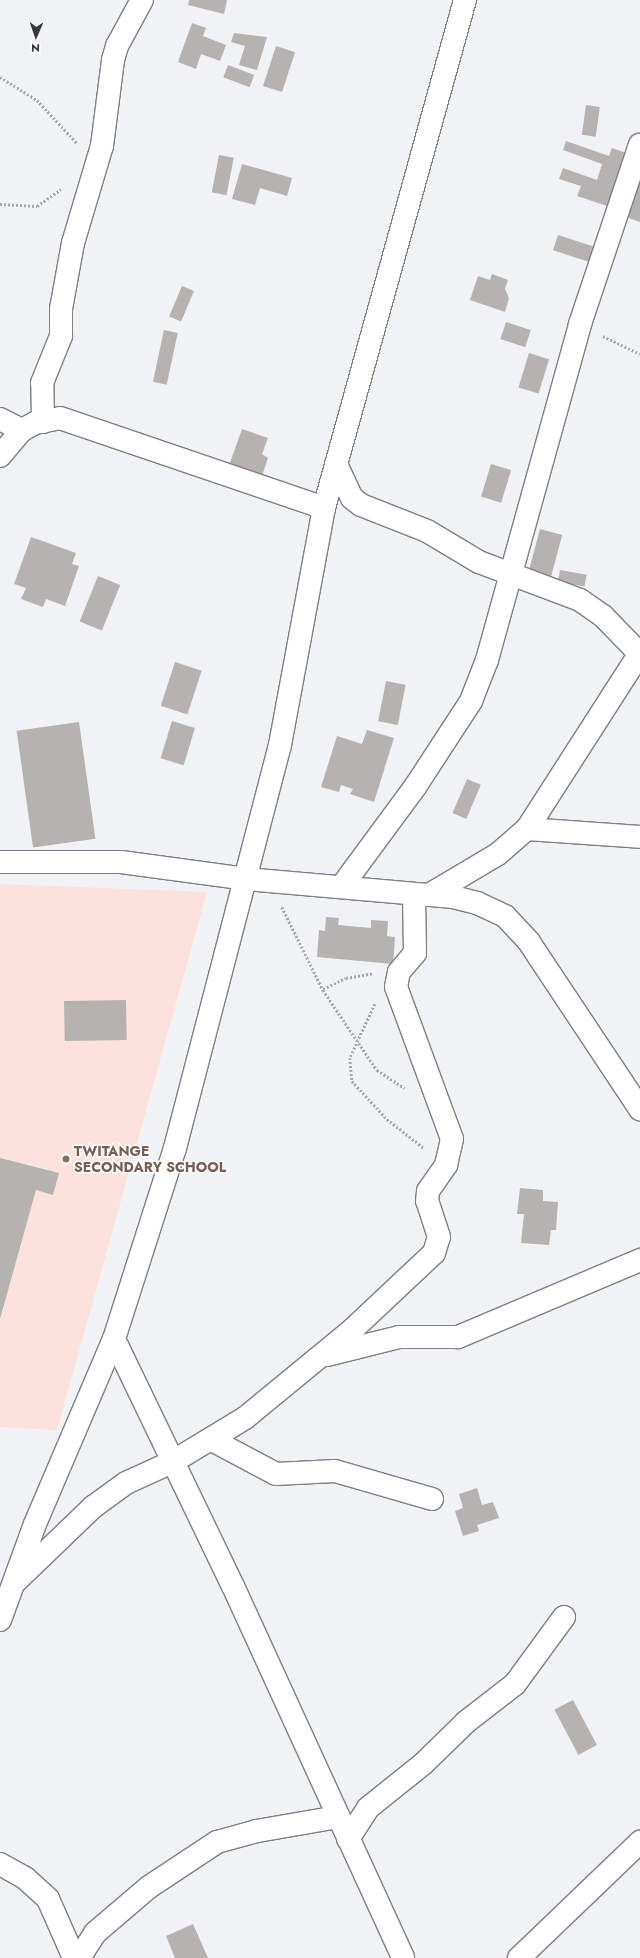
<!DOCTYPE html>
<style>
body{margin:0}
#map{position:relative;width:640px;height:1958px;overflow:hidden;background:#f1f2f6;font-family:Jost,sans-serif}
div>[style]{position:absolute}
[style*='--x']{left:calc(var(--x)*1px);top:calc(var(--y)*1px);width:calc(var(--w)*1px);rotate:calc(var(--a)*1deg)}
.education>*{inset:0;background:#fce2dc}
.building>*{inset:0;background:#b6b2b0;transform-origin:0 0}
.path>*{height:2.5px;margin-top:-1.25px;transform-origin:0;background:repeating-linear-gradient(90deg,#a7a8ab 0 2px,transparent 0 4px)}
.roads{filter:drop-shadow(1px 0 #7e7f83) drop-shadow(-1px 0 #7e7f83) drop-shadow(0 1px #7e7f83) drop-shadow(0 -1px #7e7f83)}
.street>*{height:22px;margin:-11px;padding:0 11px;transform-origin:11px;border-radius:11px;background:#fff}
.dots>*{width:11px;height:11px;translate:-50% -50%;box-sizing:border-box;border:2px solid #fff;border-radius:50%}
span{translate:-50% -50%;white-space:nowrap;text-align:center;line-height:1.15;-webkit-text-stroke:3px #fff;paint-order:stroke}
.education-label{font-size:14px;color:#785e54;font-weight:700}
.left{translate:0 -50%;text-align:left}
.north{position:absolute;left:16px;top:16px;width:40px;height:40px;-webkit-text-stroke:3px #fff;paint-order:stroke;rotate:182deg;font-size:11px;font-weight:700;line-height:16px;text-align:center;color:#363638}
.north::after{content:'';display:block;margin:auto;width:14px;height:18px;background:#363638;clip-path:polygon(50% 0,100% 100%,50% 72%,0 100%)}
</style>
<div id="map">
<div class="education">
<i style="clip-path:polygon(0 884px,207px 892px,57px 1430px,0 1427px)"></i>
</div>
<div class="building">
<i style="clip-path:polygon(189px 0,227px 0,224px 14px,188px 5px)"></i>
<i style="clip-path:polygon(192px 23px,206px 28px,203px 36px,226px 45px,220px 61px,201px 54px,196px 69px,178px 62px)"></i>
<i style="clip-path:polygon(234px 33px,267px 37px,257px 70px,239px 65px,245px 46px,231px 42px)"></i>
<i style="left:276px;top:46px;width:20px;height:42px;rotate:18deg"></i>
<i style="left:228px;top:65px;width:28px;height:13px;rotate:21deg"></i>
<i style="left:586px;top:105px;width:14px;height:30px;rotate:8deg"></i>
<i style="clip-path:polygon(566px 141px,609px 156px,612px 148px,626px 153px,607px 206px,577px 196px,581px 186px,559px 179px,563px 168px,597px 180px,602px 164px,563px 150px)"></i>
<i style="left:219px;top:155px;width:15px;height:38px;rotate:11deg"></i>
<i style="clip-path:polygon(242px 164px,292px 178px,287px 196px,260px 188px,255px 205px,232px 199px)"></i>
<i style="clip-path:polygon(640px 170px,640px 222px,623px 216px)"></i>
<i style="left:558px;top:235px;width:39px;height:16px;rotate:18deg"></i>
<i style="clip-path:polygon(492px 274px,508px 280px,505px 289px,509px 298px,505px 312px,470px 300px,478px 276px,490px 280px)"></i>
<i style="left:182px;top:286px;width:13px;height:33px;rotate:23deg"></i>
<i style="left:506px;top:322px;width:26px;height:18px;rotate:18deg"></i>
<i style="left:164px;top:330px;width:14px;height:53px;rotate:12deg"></i>
<i style="left:529px;top:353px;width:21px;height:36px;rotate:17deg"></i>
<i style="clip-path:polygon(242px 429px,268px 438px,262px 454px,268px 458px,261px 479px,228px 468px)"></i>
<i style="left:491px;top:464px;width:21px;height:34px;rotate:17deg"></i>
<i style="left:540px;top:529px;width:23px;height:43px;rotate:15deg"></i>
<i style="clip-path:polygon(31px 537px,76px 553px,72px 564px,79px 566px,65px 606px,46px 599px,43px 607px,21px 599px,26px 588px,14px 584px)"></i>
<i style="left:560px;top:570px;width:27px;height:12px;rotate:10deg"></i>
<i style="left:98px;top:576px;width:24px;height:49px;rotate:22deg"></i>
<i style="left:175px;top:662px;width:28px;height:46px;rotate:18deg"></i>
<i style="left:386px;top:681px;width:20px;height:41px;rotate:11deg"></i>
<i style="left:172px;top:721px;width:24px;height:39px;rotate:17deg"></i>
<i style="left:79px;top:722px;width:118px;height:63px;rotate:82deg"></i>
<i style="clip-path:polygon(367px 730px,394px 738px,374px 802px,350px 794px,353px 789px,341px 785px,339px 792px,321px 787px,337px 736px,362px 744px)"></i>
<i style="left:467px;top:779px;width:15px;height:37px;rotate:23deg"></i>
<i style="clip-path:polygon(326px 917px,339px 918px,338px 925px,371px 928px,371px 920px,388px 921px,387px 936px,395px 937px,393px 964px,317px 957px,319px 930px,325px 931px)"></i>
<i style="left:126px;top:1000px;width:40px;height:62px;rotate:89deg"></i>
<i style="clip-path:polygon(0 1158px,59px 1173px,53px 1195px,36px 1190px,0 1319px)"></i>
<i style="clip-path:polygon(520px 1188px,543px 1190px,543px 1201px,558px 1202px,556px 1230px,551px 1230px,549px 1245px,521px 1243px,524px 1214px,517px 1214px)"></i>
<i style="clip-path:polygon(477px 1488px,482px 1505px,493px 1502px,499px 1518px,477px 1525px,479px 1531px,463px 1536px,455px 1511px,463px 1508px,459px 1494px)"></i>
<i style="left:573px;top:1700px;width:51px;height:21px;rotate:62deg"></i>
<i style="clip-path:polygon(193px 1924px,208px 1958px,175px 1958px,166px 1936px)"></i>
</div>
<div class="path">
<i style="--x:0;--y:77;--w:44;--a:31.9"></i>
<i style="--x:37;--y:100;--w:59;--a:47.1"></i>
<i style="--x:0;--y:204;--w:37;--a:3"></i>
<i style="--x:37;--y:206;--w:29;--a:-35"></i>
<i style="--x:603;--y:336;--w:41;--a:25.9"></i>
<i style="--x:282;--y:907;--w:93;--a:63.7"></i>
<i style="--x:323;--y:990;--w:97;--a:56"></i>
<i style="--x:377;--y:1070;--w:33;--a:33"></i>
<i style="--x:323;--y:989;--w:25;--a:-26"></i>
<i style="--x:346;--y:978;--w:27;--a:-10"></i>
<i style="--x:375;--y:1004;--w:60;--a:114.8"></i>
<i style="--x:350;--y:1058;--w:23;--a:85"></i>
<i style="--x:352;--y:1081;--w:52;--a:47.4"></i>
<i style="--x:387;--y:1119;--w:47;--a:38.1"></i>
</div>
<div class="roads">
<div class="street">
<i style="--x:0;--y:419;--w:25;--a:27"></i>
<i style="--x:43;--y:422;--w:39;--a:-91"></i>
<i style="--x:42;--y:383;--w:51;--a:-68"></i>
<i style="--x:61;--y:336;--w:27;--a:-90"></i>
<i style="--x:61;--y:309;--w:67;--a:-79.7"></i>
<i style="--x:73;--y:243;--w:101;--a:-73.4"></i>
<i style="--x:102;--y:146;--w:87;--a:-82.7"></i>
<i style="--x:113;--y:60;--w:15;--a:-74"></i>
<i style="--x:117;--y:46;--w:52;--a:-61.5"></i>
<i style="--x:0;--y:456;--w:34;--a:-50"></i>
<i style="--x:22;--y:430;--w:15;--a:-28"></i>
<i style="--x:35;--y:423;--w:25;--a:-11"></i>
<i style="--x:60;--y:418;--w:279;--a:18.8"></i>
<i style="--x:336;--y:464;--w:38;--a:65"></i>
<i style="--x:352;--y:498;--w:11;--a:38"></i>
<i style="--x:361;--y:505;--w:71;--a:21.5"></i>
<i style="--x:427;--y:531;--w:61;--a:30.8"></i>
<i style="--x:479;--y:562;--w:108;--a:20.6"></i>
<i style="--x:580;--y:600;--w:28;--a:35"></i>
<i style="--x:603;--y:616;--w:53;--a:45.8"></i>
<i style="--x:527;--y:829;--w:113;--a:4"></i>
<i style="--x:0;--y:862;--w:121;--a:0"></i>
<i style="--x:121;--y:862;--w:126;--a:7.7"></i>
<i style="--x:246;--y:879;--w:208;--a:5"></i>
<i style="--x:453;--y:897;--w:25;--a:14"></i>
<i style="--x:477;--y:903;--w:31;--a:25"></i>
<i style="--x:505;--y:916;--w:35;--a:47"></i>
<i style="--x:529;--y:942;--w:201;--a:56.4"></i>
<i style="--x:342;--y:886;--w:123;--a:-53.6"></i>
<i style="--x:415;--y:787;--w:103;--a:-56.9"></i>
<i style="--x:471;--y:701;--w:44;--a:-68.7"></i>
<i style="--x:487;--y:660;--w:349;--a:-74.5"></i>
<i style="--x:580;--y:324;--w:189;--a:-71.5"></i>
<i style="--x:429;--y:895;--w:80;--a:-30.7"></i>
<i style="--x:498;--y:854;--w:38;--a:-41"></i>
<i style="--x:527;--y:829;--w:209;--a:-57.3"></i>
<i style="--x:114;--y:1339;--w:274;--a:64.3"></i>
<i style="--x:233;--y:1586;--w:409;--a:65.4"></i>
<i style="--x:327;--y:1355;--w:74;--a:-14"></i>
<i style="--x:399;--y:1337;--w:59;--a:0"></i>
<i style="--x:458;--y:1337;--w:198;--a:-22.9"></i>
<i style="--x:212;--y:1440;--w:72;--a:28"></i>
<i style="--x:276;--y:1474;--w:59;--a:-2.9"></i>
<i style="--x:335;--y:1471;--w:101;--a:16.1"></i>
<i style="--x:16;--y:1581;--w:107;--a:-43.9"></i>
<i style="--x:93;--y:1507;--w:41;--a:-36"></i>
<i style="--x:126;--y:1483;--w:53;--a:-24.6"></i>
<i style="--x:174;--y:1461;--w:83;--a:-31.2"></i>
<i style="--x:245;--y:1418;--w:139;--a:-39.4"></i>
<i style="--x:352;--y:1330;--w:112;--a:-43.2"></i>
<i style="--x:434;--y:1253;--w:17;--a:-73"></i>
<i style="--x:439;--y:1237;--w:38;--a:-108"></i>
<i style="--x:427;--y:1201;--w:10;--a:-84"></i>
<i style="--x:428;--y:1191;--w:32;--a:-55"></i>
<i style="--x:446;--y:1165;--w:27;--a:-77"></i>
<i style="--x:452;--y:1139;--w:162;--a:-110.2"></i>
<i style="--x:396;--y:987;--w:15;--a:-79"></i>
<i style="--x:399;--y:972;--w:25;--a:-50"></i>
<i style="--x:415;--y:953;--w:59;--a:-91"></i>
<i style="--x:0;--y:1620;--w:102;--a:-70"></i>
<i style="--x:35;--y:1524;--w:201;--a:-66.9"></i>
<i style="--x:114;--y:1339;--w:201;--a:-72.3"></i>
<i style="--x:175;--y:1148;--w:416;--a:-75.4"></i>
<i style="--x:280;--y:745;--w:241;--a:-79.5"></i>
<i style="--x:324;--y:508;--w:527;--a:-74.49"></i>
<i style="--x:348;--y:1839;--w:37;--a:-57"></i>
<i style="--x:368;--y:1808;--w:70;--a:-38.7"></i>
<i style="--x:423;--y:1764;--w:60;--a:-44.3"></i>
<i style="--x:466;--y:1722;--w:62;--a:-37.8"></i>
<i style="--x:515;--y:1684;--w:83;--a:-53.8"></i>
<i style="--x:0;--y:1864;--w:29;--a:29"></i>
<i style="--x:25;--y:1878;--w:31;--a:42"></i>
<i style="--x:48;--y:1899;--w:64;--a:66.2"></i>
<i style="--x:79;--y:1958;--w:30;--a:-57"></i>
<i style="--x:95;--y:1933;--w:71;--a:-40.4"></i>
<i style="--x:149;--y:1887;--w:82;--a:-33.5"></i>
<i style="--x:217;--y:1842;--w:41;--a:-15.4"></i>
<i style="--x:257;--y:1831;--w:82;--a:-9.8"></i>
<i style="--x:519;--y:1958;--w:168;--a:-43.8"></i>
</div>
</div>
<div class="dots">
<i style="left:66px;top:1159px;background:#8d6e63"></i>
</div>
<div class="education-label">
<span class="left" style="left:74px;top:1159px">TWITANGE<br>SECONDARY SCHOOL</span>
</div>
<div class="north">N</div>
</div>
